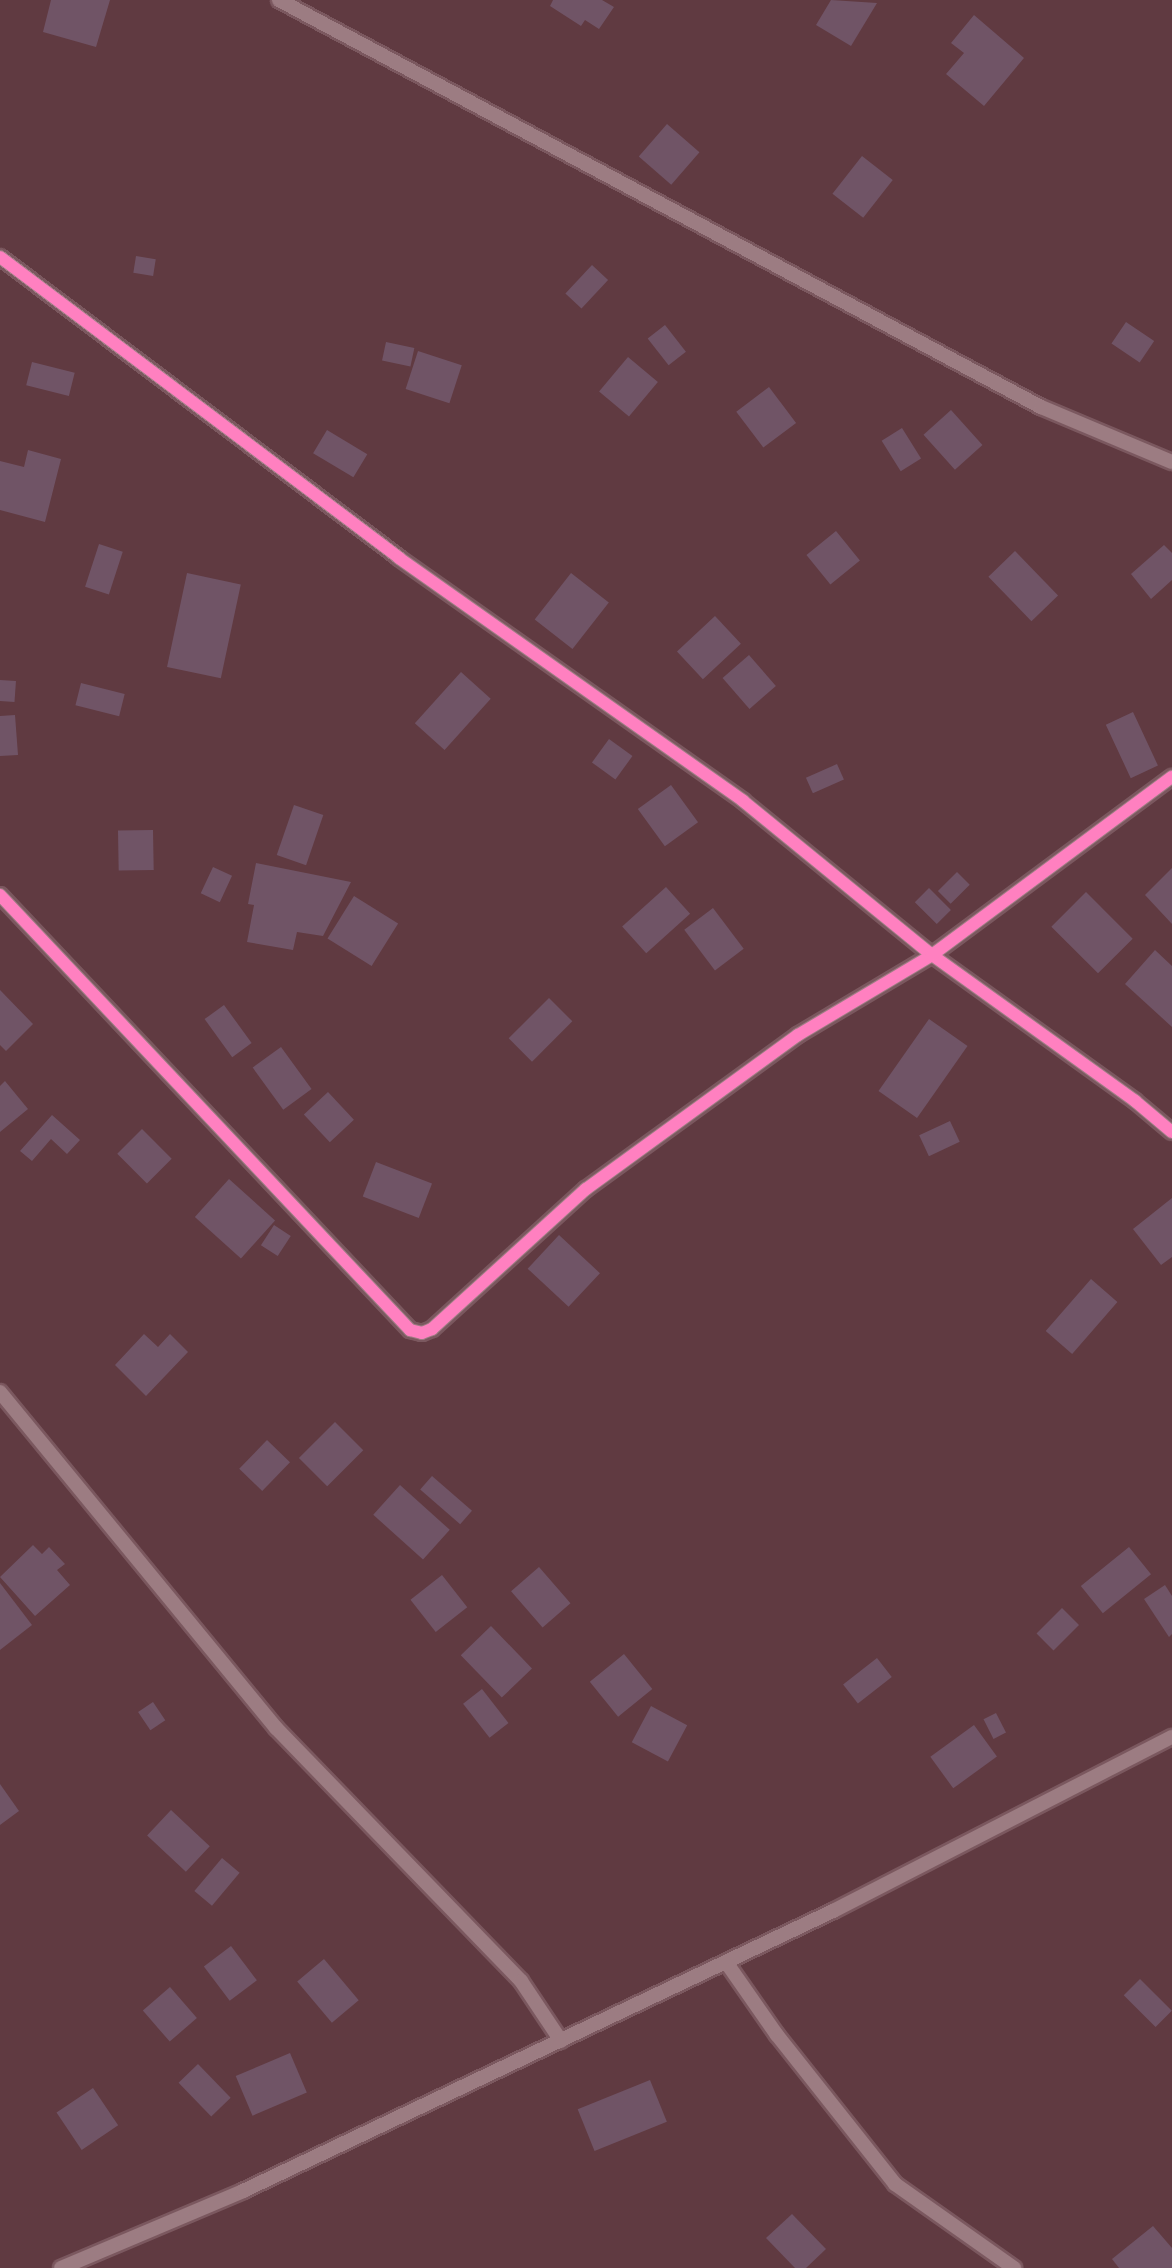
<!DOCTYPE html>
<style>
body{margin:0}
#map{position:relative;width:1172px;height:2268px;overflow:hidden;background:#603a41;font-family:Commissioner,sans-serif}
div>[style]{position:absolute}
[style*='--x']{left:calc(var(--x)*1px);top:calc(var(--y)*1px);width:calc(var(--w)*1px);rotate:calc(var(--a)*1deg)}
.building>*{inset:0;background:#705466;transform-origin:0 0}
.roads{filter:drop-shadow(2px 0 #7b585f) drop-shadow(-2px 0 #7b585f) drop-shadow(0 2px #7b585f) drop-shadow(0 -2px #7b585f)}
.minor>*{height:14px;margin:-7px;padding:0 7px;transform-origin:7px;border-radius:7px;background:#9c7c82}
.cycleway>*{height:12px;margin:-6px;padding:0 6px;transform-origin:6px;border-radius:6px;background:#ff80c0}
span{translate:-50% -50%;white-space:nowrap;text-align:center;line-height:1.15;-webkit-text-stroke:6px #641e2c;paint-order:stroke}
</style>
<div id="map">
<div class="building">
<i style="clip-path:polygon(51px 0,110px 0,96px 47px,43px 32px)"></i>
<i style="clip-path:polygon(553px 0,602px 0,614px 7px,599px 29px,585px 20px,581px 26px,550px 6px)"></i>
<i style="clip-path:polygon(831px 0,877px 3px,851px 46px,816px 25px)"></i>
<i style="clip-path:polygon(974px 15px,1024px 58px,984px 106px,946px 74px,964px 53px,951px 43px)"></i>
<i style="left:667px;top:124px;width:43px;height:43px;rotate:41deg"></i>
<i style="left:862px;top:156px;width:39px;height:48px;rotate:38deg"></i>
<i style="left:136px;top:256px;width:20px;height:17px;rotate:9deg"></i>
<i style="left:592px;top:265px;width:22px;height:39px;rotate:43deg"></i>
<i style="left:1126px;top:322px;width:34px;height:26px;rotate:34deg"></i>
<i style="left:665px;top:325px;width:34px;height:22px;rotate:52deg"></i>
<i style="left:386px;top:342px;width:29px;height:19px;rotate:12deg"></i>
<i style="left:418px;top:351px;width:46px;height:40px;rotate:18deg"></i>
<i style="left:628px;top:357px;width:39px;height:45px;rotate:40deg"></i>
<i style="left:32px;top:362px;width:44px;height:24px;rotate:14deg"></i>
<i style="left:769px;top:387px;width:45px;height:41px;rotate:53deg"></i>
<i style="left:951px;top:410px;width:47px;height:37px;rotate:48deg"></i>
<i style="left:902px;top:428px;width:36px;height:24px;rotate:58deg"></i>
<i style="left:327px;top:430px;width:47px;height:27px;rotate:31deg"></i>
<i style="clip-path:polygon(28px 450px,61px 459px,45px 522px,0 510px,0 461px,24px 467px)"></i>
<i style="left:836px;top:531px;width:38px;height:38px;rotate:51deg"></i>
<i style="left:99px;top:544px;width:25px;height:45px;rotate:18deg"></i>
<i style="clip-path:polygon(1164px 545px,1172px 553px,1172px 580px,1151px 599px,1131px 574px)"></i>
<i style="left:1015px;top:551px;width:62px;height:37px;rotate:46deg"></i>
<i style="left:187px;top:573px;width:55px;height:96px;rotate:12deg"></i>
<i style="left:571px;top:573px;width:48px;height:59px;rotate:38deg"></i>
<i style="left:715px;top:616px;width:38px;height:52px;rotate:47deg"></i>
<i style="left:749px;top:655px;width:41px;height:35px;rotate:49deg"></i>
<i style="left:461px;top:672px;width:40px;height:69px;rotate:42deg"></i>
<i style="left:0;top:680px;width:16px;height:21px;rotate:4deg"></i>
<i style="left:81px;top:683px;width:45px;height:23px;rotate:14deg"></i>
<i style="left:1133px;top:712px;width:59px;height:30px;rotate:65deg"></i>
<i style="clip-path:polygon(15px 715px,18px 755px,0 756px,0 716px)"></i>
<i style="left:609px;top:739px;width:29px;height:29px;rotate:36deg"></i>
<i style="left:837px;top:764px;width:17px;height:34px;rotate:66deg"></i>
<i style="left:671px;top:785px;width:46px;height:41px;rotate:54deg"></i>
<i style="left:294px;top:805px;width:31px;height:53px;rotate:19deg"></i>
<i style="left:153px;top:830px;width:40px;height:35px;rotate:89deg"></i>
<i style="clip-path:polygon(256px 863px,351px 882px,323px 936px,297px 932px,293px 950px,247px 942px,254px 905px,248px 904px)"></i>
<i style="left:213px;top:867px;width:21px;height:29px;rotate:25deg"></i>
<i style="clip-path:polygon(1172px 868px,1172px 924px,1145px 895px)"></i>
<i style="left:957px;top:872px;width:18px;height:27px;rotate:45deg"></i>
<i style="left:666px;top:887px;width:36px;height:59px;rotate:48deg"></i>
<i style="left:929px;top:888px;width:31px;height:20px;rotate:45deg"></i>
<i style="left:1086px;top:892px;width:66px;height:49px;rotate:45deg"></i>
<i style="left:354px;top:896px;width:52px;height:50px;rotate:32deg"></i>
<i style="left:713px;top:908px;width:51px;height:36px;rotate:53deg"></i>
<i style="clip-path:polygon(1155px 950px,1172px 966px,1172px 1027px,1125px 984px)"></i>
<i style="clip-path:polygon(0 990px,33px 1024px,6px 1051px,0 1045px)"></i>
<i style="left:549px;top:998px;width:33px;height:57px;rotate:45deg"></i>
<i style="left:224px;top:1005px;width:47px;height:24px;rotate:54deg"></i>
<i style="left:929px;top:1019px;width:47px;height:88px;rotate:35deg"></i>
<i style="left:281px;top:1047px;width:52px;height:35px;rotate:54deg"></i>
<i style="clip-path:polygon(5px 1081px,28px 1109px,0 1132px,0 1086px)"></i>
<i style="left:328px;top:1092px;width:38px;height:33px;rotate:47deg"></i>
<i style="clip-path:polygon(52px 1115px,80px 1140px,67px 1154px,51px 1139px,32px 1161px,20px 1151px)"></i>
<i style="left:950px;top:1121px;width:23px;height:34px;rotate:65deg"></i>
<i style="left:142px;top:1129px;width:42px;height:35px;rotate:45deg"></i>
<i style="left:376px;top:1162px;width:60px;height:37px;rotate:21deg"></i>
<i style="left:229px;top:1179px;width:62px;height:51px;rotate:42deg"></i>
<i style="clip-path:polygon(1172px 1198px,1172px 1257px,1161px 1265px,1133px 1229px)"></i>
<i style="left:274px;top:1225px;width:20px;height:24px;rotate:33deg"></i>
<i style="left:559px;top:1235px;width:56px;height:46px;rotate:43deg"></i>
<i style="left:1091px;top:1279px;width:35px;height:69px;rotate:41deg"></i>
<i style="clip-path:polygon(144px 1334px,158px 1347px,170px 1334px,188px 1352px,146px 1396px,115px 1365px)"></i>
<i style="left:335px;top:1422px;width:40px;height:51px;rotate:45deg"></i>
<i style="left:267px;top:1440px;width:32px;height:40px;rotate:44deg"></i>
<i style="left:432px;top:1476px;width:53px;height:18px;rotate:41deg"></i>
<i style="left:400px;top:1485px;width:67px;height:40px;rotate:42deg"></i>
<i style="clip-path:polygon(33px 1545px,42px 1554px,49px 1547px,65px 1564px,57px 1570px,70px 1585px,35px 1616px,0 1577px)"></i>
<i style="left:1129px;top:1547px;width:35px;height:62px;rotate:51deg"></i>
<i style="left:539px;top:1567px;width:48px;height:37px;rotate:49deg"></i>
<i style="left:442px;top:1575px;width:41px;height:40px;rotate:52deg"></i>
<i style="clip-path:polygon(0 1583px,32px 1625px,0 1650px)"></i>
<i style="clip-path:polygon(1165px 1585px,1172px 1596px,1172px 1634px,1169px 1637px,1144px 1599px)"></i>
<i style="left:1062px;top:1608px;width:24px;height:36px;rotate:45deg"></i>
<i style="left:491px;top:1626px;width:59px;height:42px;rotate:46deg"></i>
<i style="left:624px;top:1654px;width:45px;height:44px;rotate:51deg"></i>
<i style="left:877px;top:1658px;width:24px;height:43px;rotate:52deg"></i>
<i style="left:482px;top:1689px;width:43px;height:24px;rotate:52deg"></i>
<i style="left:153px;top:1702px;width:22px;height:18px;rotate:56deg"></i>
<i style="left:651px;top:1706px;width:41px;height:41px;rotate:28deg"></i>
<i style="left:996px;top:1713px;width:22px;height:14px;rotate:63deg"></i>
<i style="left:974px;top:1725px;width:39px;height:54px;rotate:54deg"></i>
<i style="clip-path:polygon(0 1784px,19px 1811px,0 1825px)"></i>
<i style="left:171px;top:1810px;width:53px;height:35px;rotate:43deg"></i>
<i style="left:222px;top:1858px;width:23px;height:43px;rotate:40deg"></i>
<i style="left:231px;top:1946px;width:43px;height:34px;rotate:53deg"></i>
<i style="left:324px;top:1959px;width:54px;height:35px;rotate:50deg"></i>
<i style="left:1140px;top:1979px;width:45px;height:23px;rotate:45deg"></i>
<i style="left:170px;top:1987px;width:41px;height:36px;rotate:49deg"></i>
<i style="left:290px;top:2053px;width:43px;height:59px;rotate:67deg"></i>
<i style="left:198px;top:2064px;width:47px;height:27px;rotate:46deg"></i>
<i style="left:650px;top:2080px;width:45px;height:78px;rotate:68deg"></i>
<i style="left:93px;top:2088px;width:45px;height:44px;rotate:56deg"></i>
<i style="clip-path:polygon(792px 2214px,826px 2249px,806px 2268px,795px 2268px,766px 2238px)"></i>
<i style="clip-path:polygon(1153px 2226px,1172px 2248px,1172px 2268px,1119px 2268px,1112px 2259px)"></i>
</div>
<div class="roads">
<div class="minor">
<i style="--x:279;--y:0;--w:864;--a:28.11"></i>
<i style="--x:1041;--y:407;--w:142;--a:22.8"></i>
<i style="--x:0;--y:257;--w:500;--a:37"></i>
<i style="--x:399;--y:558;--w:421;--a:35.2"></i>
<i style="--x:743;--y:801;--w:244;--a:39.2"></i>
<i style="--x:932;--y:955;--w:250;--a:35.7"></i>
<i style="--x:1135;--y:1101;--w:48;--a:40"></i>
<i style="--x:0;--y:895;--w:598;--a:46.69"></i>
<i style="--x:410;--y:1330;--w:12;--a:14"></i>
<i style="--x:422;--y:1333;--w:11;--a:-22"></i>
<i style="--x:432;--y:1329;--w:208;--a:-42.3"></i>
<i style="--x:586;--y:1189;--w:262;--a:-36"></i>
<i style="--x:798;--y:1035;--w:156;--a:-30.8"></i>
<i style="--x:932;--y:955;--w:299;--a:-36.6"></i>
<i style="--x:0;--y:1392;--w:435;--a:50.6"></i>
<i style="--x:276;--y:1728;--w:352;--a:45.9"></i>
<i style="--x:521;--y:1981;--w:72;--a:56.3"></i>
<i style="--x:726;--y:1962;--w:89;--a:55.1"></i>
<i style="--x:777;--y:2035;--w:190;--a:51.6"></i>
<i style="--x:895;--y:2184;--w:146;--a:35.2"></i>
<i style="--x:61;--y:2268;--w:198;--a:-22.9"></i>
<i style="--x:243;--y:2191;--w:653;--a:-25.39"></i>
<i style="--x:833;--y:1911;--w:381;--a:-27.2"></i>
</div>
</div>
<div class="cycleway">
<i style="--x:0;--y:257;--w:500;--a:37"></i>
<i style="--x:399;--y:558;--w:421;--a:35.2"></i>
<i style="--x:743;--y:801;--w:244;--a:39.2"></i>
<i style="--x:932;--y:955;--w:250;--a:35.7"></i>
<i style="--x:1135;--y:1101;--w:48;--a:40"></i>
<i style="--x:0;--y:895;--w:598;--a:46.69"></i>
<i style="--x:410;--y:1330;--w:12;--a:14"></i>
<i style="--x:422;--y:1333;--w:11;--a:-22"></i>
<i style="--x:432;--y:1329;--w:208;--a:-42.3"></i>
<i style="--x:586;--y:1189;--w:262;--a:-36"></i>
<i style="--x:798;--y:1035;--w:156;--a:-30.8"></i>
<i style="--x:932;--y:955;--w:299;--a:-36.6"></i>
</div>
</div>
